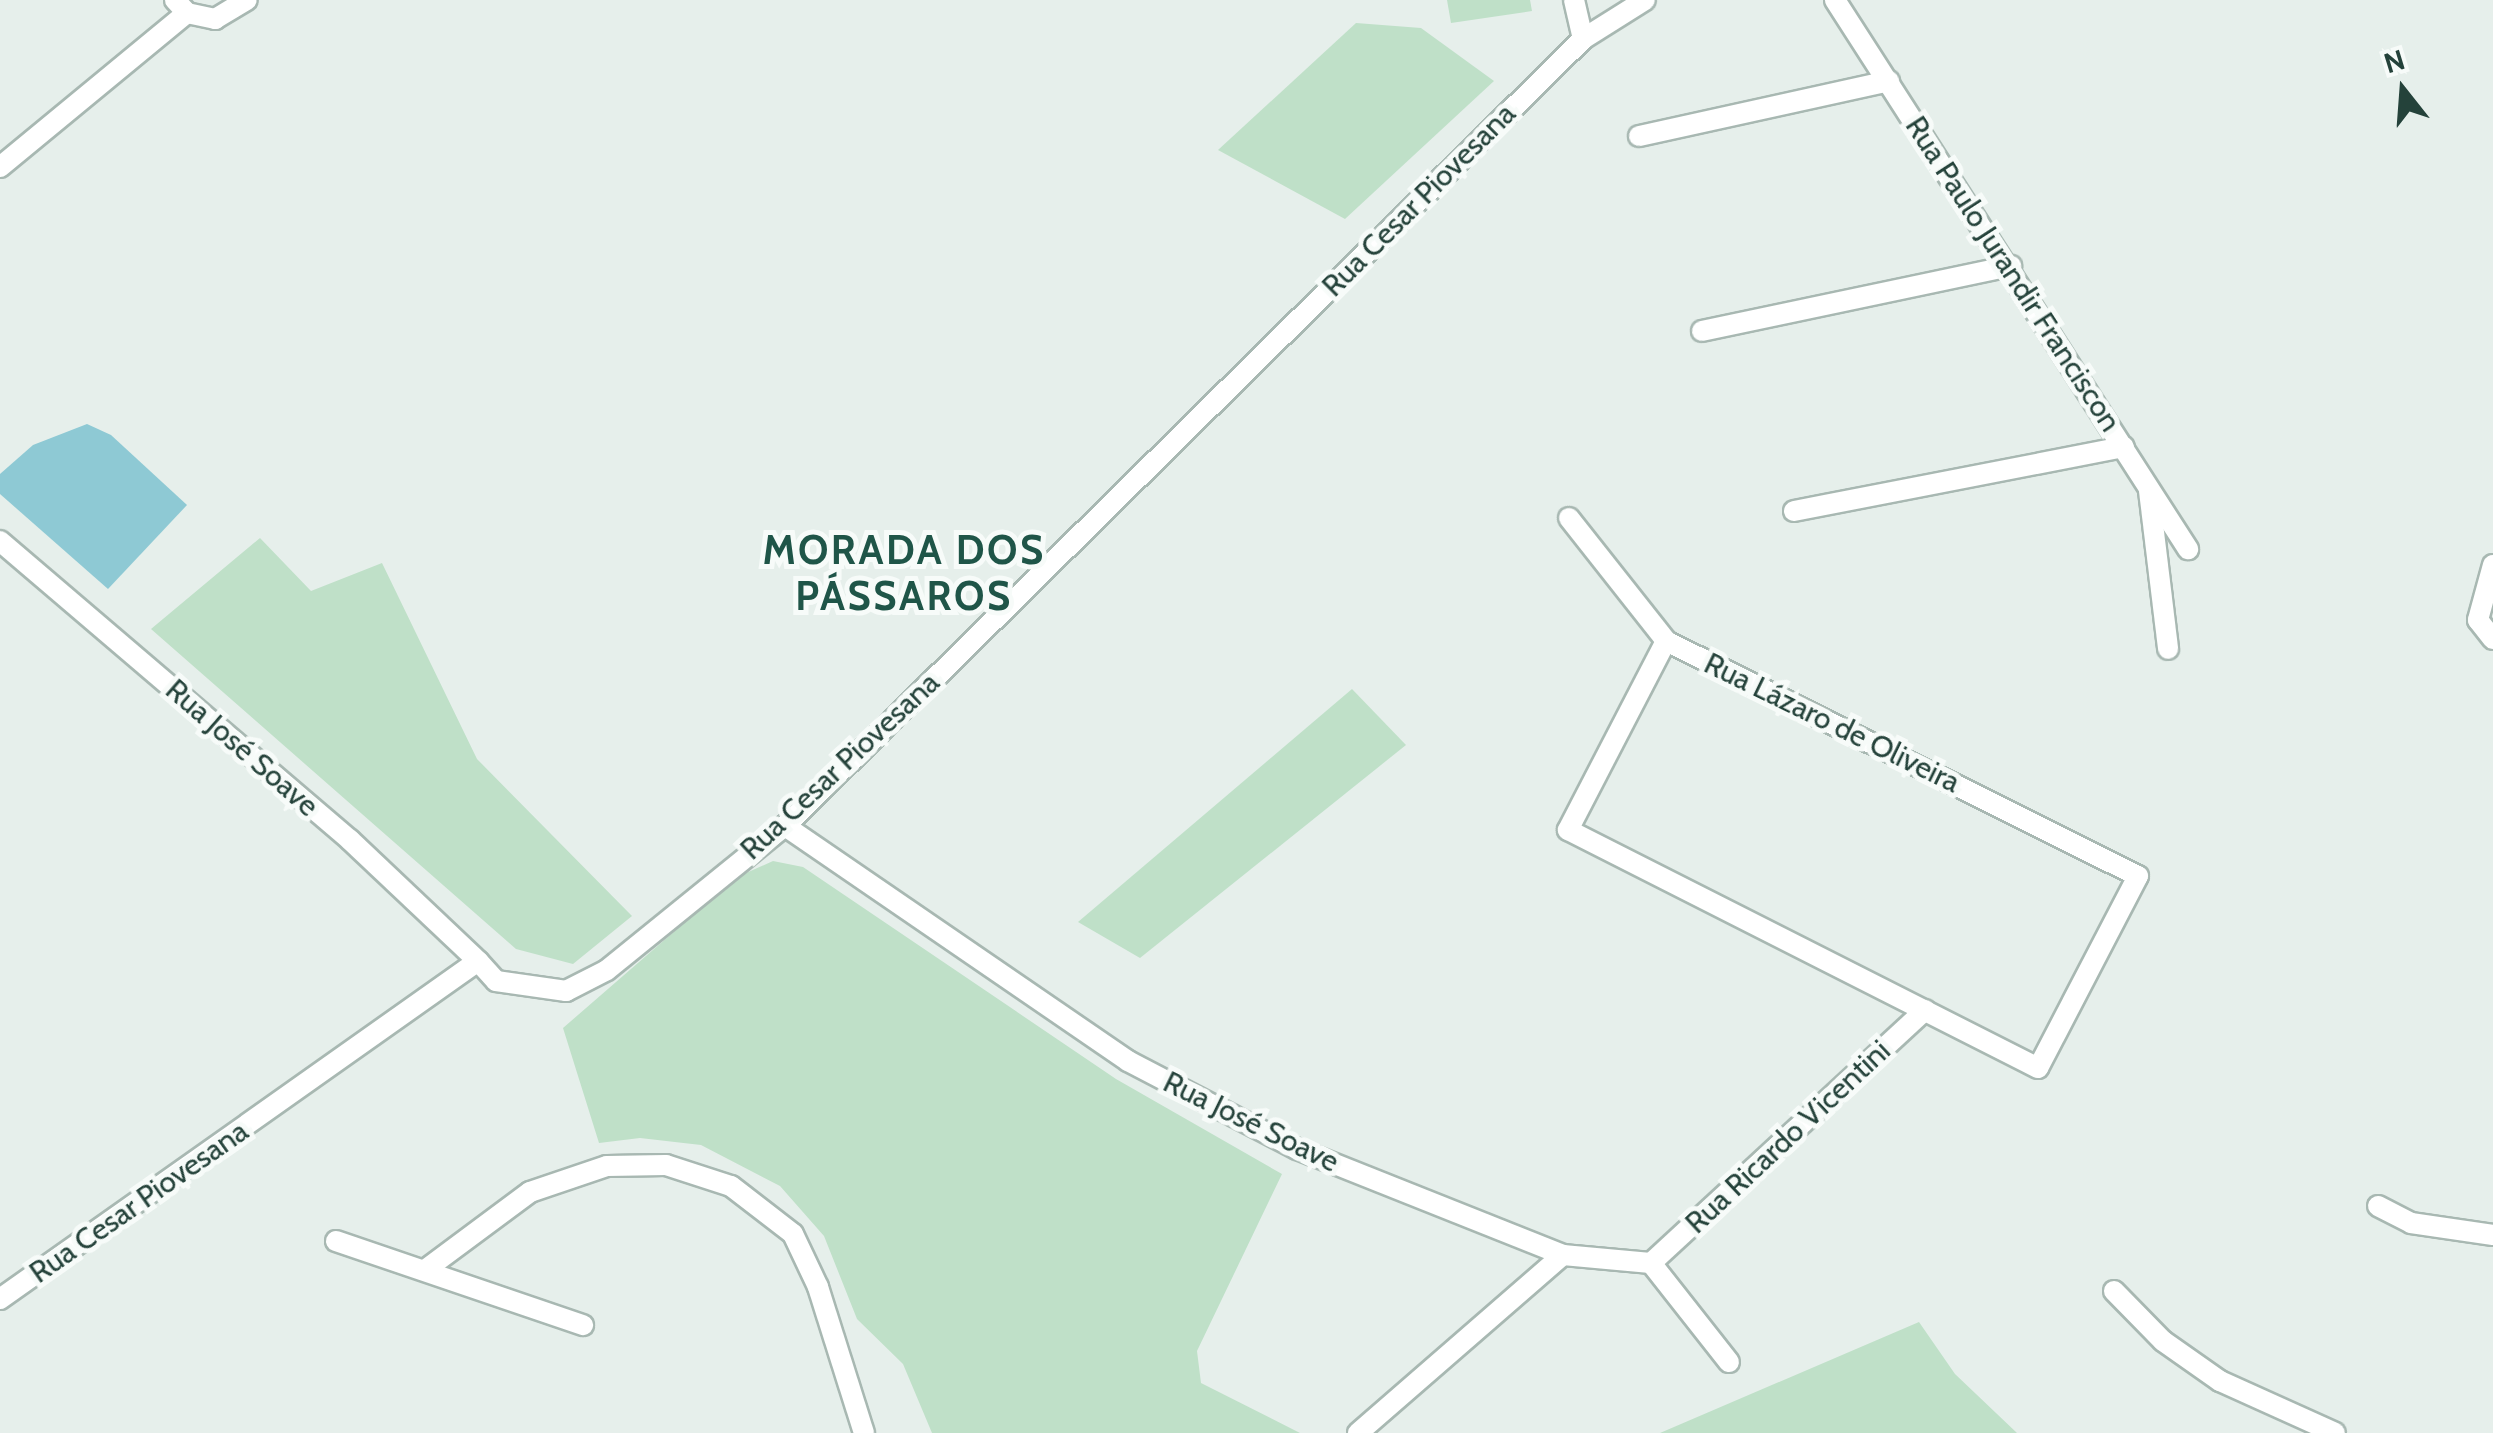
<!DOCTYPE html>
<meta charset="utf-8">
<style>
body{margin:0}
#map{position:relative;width:2493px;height:1433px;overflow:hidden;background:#e6efeb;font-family:Cabin,sans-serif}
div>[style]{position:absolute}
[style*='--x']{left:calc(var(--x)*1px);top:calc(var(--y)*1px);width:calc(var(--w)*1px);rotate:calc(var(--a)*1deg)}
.green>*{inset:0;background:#bfe0c8}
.water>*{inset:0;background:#8ec9d4}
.roads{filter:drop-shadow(2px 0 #a8b8b2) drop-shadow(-2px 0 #a8b8b2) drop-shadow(0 2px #a8b8b2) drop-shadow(0 -2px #a8b8b2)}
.minor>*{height:20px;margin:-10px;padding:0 10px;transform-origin:10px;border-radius:10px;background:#fff}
span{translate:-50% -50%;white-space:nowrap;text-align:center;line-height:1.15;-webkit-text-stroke:10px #f7fbf9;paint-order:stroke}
.street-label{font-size:30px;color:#24423a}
.district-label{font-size:40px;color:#1f5548;font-weight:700;letter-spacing:2.5px}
.north{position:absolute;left:2353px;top:40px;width:100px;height:100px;-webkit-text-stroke:8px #f7fbf9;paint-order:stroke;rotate:343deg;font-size:28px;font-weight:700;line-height:40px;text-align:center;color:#24423a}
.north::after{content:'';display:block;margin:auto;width:35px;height:45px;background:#24423a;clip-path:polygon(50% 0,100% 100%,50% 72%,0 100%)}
</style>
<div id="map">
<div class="green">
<i style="clip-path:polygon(1447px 0,1530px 0,1532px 11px,1451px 23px)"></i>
<i style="clip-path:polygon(1356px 23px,1421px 28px,1494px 81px,1345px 219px,1218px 150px)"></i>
<i style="clip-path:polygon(260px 538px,311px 591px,382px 563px,477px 759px,632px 916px,573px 964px,516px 949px,151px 629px)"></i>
<i style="clip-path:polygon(1352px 689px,1406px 745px,1140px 958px,1078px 922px)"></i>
<i style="clip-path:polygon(773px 861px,803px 867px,1116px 1079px,1282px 1174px,1197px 1351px,1201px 1383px,1300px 1433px,932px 1433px,903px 1364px,857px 1319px,824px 1236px,780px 1186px,701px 1145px,640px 1138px,599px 1143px,563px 1028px,737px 877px)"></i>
<i style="clip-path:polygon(1919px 1322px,1955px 1374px,2017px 1433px,1660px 1433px)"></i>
</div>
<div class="water">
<i style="clip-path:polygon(87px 424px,111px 435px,187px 505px,108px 589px,0 494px,0 474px,33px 445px)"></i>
</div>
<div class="roads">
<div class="minor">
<i style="--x:175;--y:0;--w:18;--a:47"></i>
<i style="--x:187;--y:13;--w:29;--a:12"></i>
<i style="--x:215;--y:19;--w:37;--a:-31"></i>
<i style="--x:1574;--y:0;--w:40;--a:77"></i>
<i style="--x:1835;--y:0;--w:653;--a:57.26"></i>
<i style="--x:1639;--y:136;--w:256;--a:-12.4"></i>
<i style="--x:0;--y:167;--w:242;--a:-39.5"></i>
<i style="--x:1702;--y:331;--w:316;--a:-11.9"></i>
<i style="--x:2149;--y:491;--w:159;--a:83.1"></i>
<i style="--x:1794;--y:511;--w:336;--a:-11"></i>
<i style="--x:1569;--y:518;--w:157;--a:51.7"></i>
<i style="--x:1666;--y:641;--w:527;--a:26.47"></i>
<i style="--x:2138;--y:876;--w:216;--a:117.5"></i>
<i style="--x:2038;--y:1068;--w:527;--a:-153.14"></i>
<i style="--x:1568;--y:830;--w:213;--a:-62.6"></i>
<i style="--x:0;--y:541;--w:460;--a:40.5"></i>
<i style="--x:350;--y:840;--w:176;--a:43.4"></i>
<i style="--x:2493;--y:565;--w:57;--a:105.3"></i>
<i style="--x:2478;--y:620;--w:24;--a:52"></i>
<i style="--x:785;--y:826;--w:416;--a:34.4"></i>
<i style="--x:1128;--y:1061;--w:191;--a:27.5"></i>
<i style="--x:1297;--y:1149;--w:286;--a:21.7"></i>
<i style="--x:1563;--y:1255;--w:88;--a:5.2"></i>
<i style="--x:1651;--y:1263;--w:126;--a:51.8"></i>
<i style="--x:2378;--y:1206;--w:37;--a:27"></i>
<i style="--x:2411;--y:1223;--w:83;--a:8.3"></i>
<i style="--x:336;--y:1241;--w:261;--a:18.8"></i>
<i style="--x:1651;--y:1263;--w:373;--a:-42.7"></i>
<i style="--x:425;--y:1270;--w:131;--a:-36.6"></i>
<i style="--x:530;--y:1192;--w:81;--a:-18.7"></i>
<i style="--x:607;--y:1166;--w:59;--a:-1"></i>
<i style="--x:666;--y:1165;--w:68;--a:17.9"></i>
<i style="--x:731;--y:1186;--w:78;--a:37.7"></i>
<i style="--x:793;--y:1234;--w:59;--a:64.7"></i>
<i style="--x:818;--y:1287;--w:153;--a:72.5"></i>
<i style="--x:2114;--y:1291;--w:70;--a:45.6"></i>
<i style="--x:2163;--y:1341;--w:70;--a:35.1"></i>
<i style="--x:2220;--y:1381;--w:126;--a:24.3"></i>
<i style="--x:0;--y:1299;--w:585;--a:-35.26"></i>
<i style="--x:478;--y:961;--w:27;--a:48"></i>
<i style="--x:496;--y:981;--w:71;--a:8.1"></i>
<i style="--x:566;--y:991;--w:46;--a:-27.1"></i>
<i style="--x:607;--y:970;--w:229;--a:-39"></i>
<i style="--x:785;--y:826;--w:1121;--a:-44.6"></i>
<i style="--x:1583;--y:39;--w:73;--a:-32.2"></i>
<i style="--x:1358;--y:1433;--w:271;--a:-41"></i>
</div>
</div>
<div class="street-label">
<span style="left:1419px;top:200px;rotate:-45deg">Rua Cesar Piovesana</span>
<span style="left:2013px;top:274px;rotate:57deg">Rua Paulo Jurandir Franciscon</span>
<span style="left:1832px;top:723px;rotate:26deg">Rua Lázaro de Oliveira</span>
<span style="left:242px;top:748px;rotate:41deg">Rua José Soave</span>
<span style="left:840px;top:766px;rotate:-43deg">Rua Cesar Piovesana</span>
<span style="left:1251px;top:1122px;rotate:26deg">Rua José Soave</span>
<span style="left:1788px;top:1137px;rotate:-43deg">Rua Ricardo Vicentini</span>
<span style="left:139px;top:1202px;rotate:-35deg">Rua Cesar Piovesana</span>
</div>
<div class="district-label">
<span style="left:904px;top:573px">MORADA DOS<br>PÁSSAROS</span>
</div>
<div class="north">N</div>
</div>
